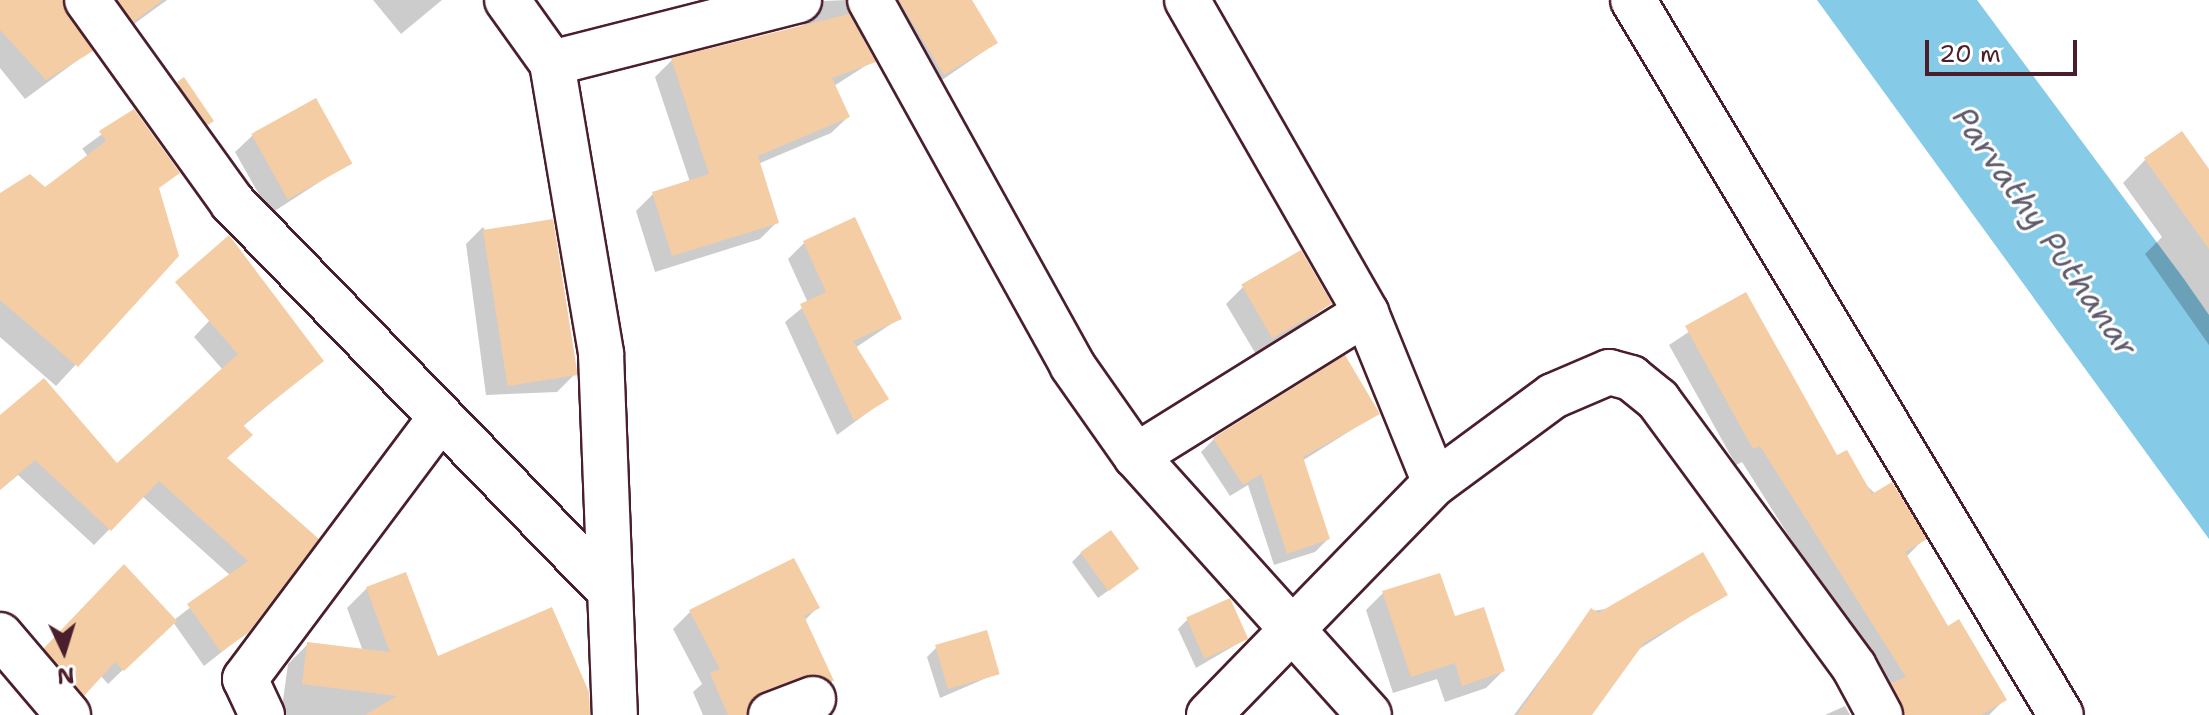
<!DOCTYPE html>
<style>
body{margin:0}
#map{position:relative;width:2209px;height:715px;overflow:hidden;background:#fff;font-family:"Shantell Sans",sans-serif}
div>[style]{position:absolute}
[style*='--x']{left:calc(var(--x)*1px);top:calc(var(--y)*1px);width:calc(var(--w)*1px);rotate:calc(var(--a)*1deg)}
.water>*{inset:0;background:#85cae7}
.shadow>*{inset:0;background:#0003;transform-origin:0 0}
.building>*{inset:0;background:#f5cda4;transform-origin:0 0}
.roads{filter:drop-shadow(2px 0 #4a1f2b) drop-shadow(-2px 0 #4a1f2b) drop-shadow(0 2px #4a1f2b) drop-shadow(0 -2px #4a1f2b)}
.minor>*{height:44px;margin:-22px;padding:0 22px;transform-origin:22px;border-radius:22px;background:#fff}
span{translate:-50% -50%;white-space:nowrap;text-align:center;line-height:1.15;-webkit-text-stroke:6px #fff;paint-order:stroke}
.water-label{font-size:32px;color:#5f5b6d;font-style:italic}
.north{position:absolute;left:24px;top:611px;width:80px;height:80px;-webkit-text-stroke:6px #fff;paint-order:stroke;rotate:176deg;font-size:22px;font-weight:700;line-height:32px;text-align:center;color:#4a1f2b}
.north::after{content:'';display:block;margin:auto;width:28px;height:36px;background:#4a1f2b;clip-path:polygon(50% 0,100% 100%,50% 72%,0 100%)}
.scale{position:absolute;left:1925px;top:40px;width:152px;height:36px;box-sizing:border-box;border:4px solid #4a1f2b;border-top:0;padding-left:10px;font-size:24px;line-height:28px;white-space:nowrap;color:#4a1f2b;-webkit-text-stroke:6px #fff;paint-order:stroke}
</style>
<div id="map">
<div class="water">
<i style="clip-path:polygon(1817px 0,1977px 0,2184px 279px,2209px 315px,2209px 539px)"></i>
</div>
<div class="shadow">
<i style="clip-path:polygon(6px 0,62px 0,90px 51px,25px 99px,0 68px,0 4px)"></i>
<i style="clip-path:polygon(80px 0,167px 0,112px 40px)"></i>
<i style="clip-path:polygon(373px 0,442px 0,401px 34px)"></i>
<i style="clip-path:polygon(846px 0,873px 61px,834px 86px,848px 117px,831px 133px,758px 164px,777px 222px,760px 239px,655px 272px,636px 211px,653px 194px,690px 182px,655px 77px,672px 60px,800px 28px,824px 1px)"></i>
<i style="clip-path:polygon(869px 0,970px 0,996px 43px,926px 91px)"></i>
<i style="clip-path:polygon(184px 80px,211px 121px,202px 130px,169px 93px)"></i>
<i style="left:134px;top:111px;width:75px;height:64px;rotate:54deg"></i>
<i style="clip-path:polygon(253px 135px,349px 163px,270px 214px,235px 152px)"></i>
<i style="clip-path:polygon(2145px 160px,2209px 172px,2209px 345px,2145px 254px,2162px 237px,2123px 183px)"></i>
<i style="clip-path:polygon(0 196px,159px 275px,56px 386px,0 337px)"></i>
<i style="clip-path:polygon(483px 227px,575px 374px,557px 392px,486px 395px,466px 244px)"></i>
<i style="clip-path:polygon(804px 243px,900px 318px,855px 348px,886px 399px,837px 435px,785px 322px,808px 303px,788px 259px)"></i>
<i style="clip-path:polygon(1243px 287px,1330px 304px,1257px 356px,1226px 304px)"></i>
<i style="clip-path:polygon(240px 288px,321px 361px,242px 427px,225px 459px,316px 539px,247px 632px,204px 666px,173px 622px,108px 684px,100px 675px,69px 709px,30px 664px,124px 567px,174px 620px,231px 576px,142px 496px,94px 545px,18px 475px,0 490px,0 418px,117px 466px,223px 370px,194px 337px)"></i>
<i style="clip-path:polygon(1746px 294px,1837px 458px,1924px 539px,1906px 557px,1947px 629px,2004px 700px,1989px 715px,1881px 715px,1887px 691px,1742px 462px,1736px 465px,1669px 345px)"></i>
<i style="clip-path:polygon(1377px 414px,1302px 461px,1328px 539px,1315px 552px,1274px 565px,1248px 485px,1230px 496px,1201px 452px,1214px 439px)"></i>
<i style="clip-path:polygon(1081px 553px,1127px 577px,1098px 598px,1072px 562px)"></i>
<i style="clip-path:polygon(367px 588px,437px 659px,589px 715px,281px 715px,288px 664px,308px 644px,363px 651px,347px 608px)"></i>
<i style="clip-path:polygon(1383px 593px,1453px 619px,1503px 671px,1486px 688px,1445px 702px,1437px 679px,1393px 693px,1366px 610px)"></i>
<i style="clip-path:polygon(1725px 594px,1633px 653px,1590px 715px,1514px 715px,1591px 611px)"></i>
<i style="clip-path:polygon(818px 607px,804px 621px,832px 681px,815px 698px,748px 707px,745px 715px,703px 715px,693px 692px,702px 684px,673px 629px,690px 612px)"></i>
<i style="clip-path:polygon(1187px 620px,1244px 640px,1196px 668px,1178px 629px)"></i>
<i style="clip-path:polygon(936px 648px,998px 673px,940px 698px,927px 657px)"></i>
<i style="clip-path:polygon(1845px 706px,1850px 715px,1825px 715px)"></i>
</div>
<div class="building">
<i style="clip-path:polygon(0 0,62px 0,93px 51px,46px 80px,0 30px)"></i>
<i style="clip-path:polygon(118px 0,163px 0,133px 22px)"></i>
<i style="clip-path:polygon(899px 0,972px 0,998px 43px,944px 75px)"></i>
<i style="clip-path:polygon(849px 14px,876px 62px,832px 78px,850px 117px,758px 156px,779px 223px,672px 256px,652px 192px,709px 174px,671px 58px)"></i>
<i style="clip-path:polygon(184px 77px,214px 121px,208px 125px,177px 82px)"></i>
<i style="left:316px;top:98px;width:75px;height:74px;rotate:61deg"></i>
<i style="clip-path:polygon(134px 109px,180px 173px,159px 188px,179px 256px,78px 367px,0 300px,0 193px,30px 174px,45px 187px,106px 141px,99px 131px)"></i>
<i style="clip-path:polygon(2182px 131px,2209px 169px,2209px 249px,2144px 158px)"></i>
<i style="clip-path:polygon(855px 217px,902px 319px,853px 341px,889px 399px,854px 421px,800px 304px,826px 292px,803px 241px)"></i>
<i style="left:553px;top:219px;width:158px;height:71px;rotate:81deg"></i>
<i style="clip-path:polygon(229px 235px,324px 361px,243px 425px,253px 435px,227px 458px,319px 539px,248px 633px,221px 652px,187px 604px,248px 561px,159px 481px,111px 531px,35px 460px,0 490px,0 415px,44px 378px,117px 463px,238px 354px,175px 282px)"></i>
<i style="left:1301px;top:250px;width:62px;height:69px;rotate:60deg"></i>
<i style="clip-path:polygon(1746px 292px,1837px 455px,1847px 450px,1872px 494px,1892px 482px,1927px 539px,1905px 552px,1948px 626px,1959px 619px,2007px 700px,1981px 715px,1905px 715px,1891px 683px,1906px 677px,1760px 446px,1753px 449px,1685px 326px)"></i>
<i style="clip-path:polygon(1345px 355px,1380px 414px,1303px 457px,1330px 539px,1287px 554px,1261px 474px,1243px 485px,1213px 438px)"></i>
<i style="left:1111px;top:530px;width:48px;height:38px;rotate:54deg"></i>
<i style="clip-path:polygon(1703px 552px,1728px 595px,1644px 643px,1592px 715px,1517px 715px,1591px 608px,1598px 613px)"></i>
<i style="clip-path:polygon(794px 558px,820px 608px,804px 616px,834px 681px,804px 676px,761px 692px,747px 715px,728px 715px,710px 673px,720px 669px,689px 610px)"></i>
<i style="clip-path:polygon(124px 564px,177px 621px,124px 671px,115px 662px,84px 696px,44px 648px)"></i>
<i style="clip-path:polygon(406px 572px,438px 656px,552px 607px,589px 692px,590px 715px,365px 715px,397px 696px,302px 684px,307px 642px,390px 652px,366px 587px)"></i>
<i style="clip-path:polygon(1440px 573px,1455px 616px,1484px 607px,1505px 671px,1462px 686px,1455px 663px,1411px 677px,1382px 591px)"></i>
<i style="left:1230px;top:598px;width:45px;height:48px;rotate:66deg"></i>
<i style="left:987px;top:630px;width:46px;height:54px;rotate:74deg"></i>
</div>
<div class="roads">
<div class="minor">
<i style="--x:87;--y:0;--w:249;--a:54.3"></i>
<i style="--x:232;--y:202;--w:542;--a:45.82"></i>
<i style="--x:507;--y:0;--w:77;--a:54.5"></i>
<i style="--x:552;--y:63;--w:295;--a:80.4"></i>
<i style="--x:601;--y:354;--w:361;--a:87.8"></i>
<i style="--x:870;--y:0;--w:417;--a:61"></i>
<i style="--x:1072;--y:365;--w:111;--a:54.9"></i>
<i style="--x:1136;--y:456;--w:348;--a:48"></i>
<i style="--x:1187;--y:0;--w:361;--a:60.2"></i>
<i style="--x:1366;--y:313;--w:183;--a:67.9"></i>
<i style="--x:1633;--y:0;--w:833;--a:59.1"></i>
<i style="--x:552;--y:63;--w:255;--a:-14.3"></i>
<i style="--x:1136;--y:456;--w:271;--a:-31.9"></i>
<i style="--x:0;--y:635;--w:105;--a:49.6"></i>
<i style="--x:262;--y:715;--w:40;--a:-115"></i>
<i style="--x:245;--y:679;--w:327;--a:-53.2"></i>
<i style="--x:771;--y:715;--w:45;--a:-20.9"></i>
<i style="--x:1209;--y:715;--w:324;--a:-45.8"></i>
<i style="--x:1435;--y:483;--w:147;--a:-36.4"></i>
<i style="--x:1553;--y:396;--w:61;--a:-23.2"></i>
<i style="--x:1609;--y:372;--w:23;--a:15"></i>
<i style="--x:1631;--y:378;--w:35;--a:39"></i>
<i style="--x:1658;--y:400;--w:331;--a:53.7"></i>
<i style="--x:1854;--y:667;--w:55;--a:61.6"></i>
</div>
</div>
<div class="water-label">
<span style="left:2045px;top:232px;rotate:55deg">Parvathy Puthanar</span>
</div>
<div class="north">N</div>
<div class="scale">20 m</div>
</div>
